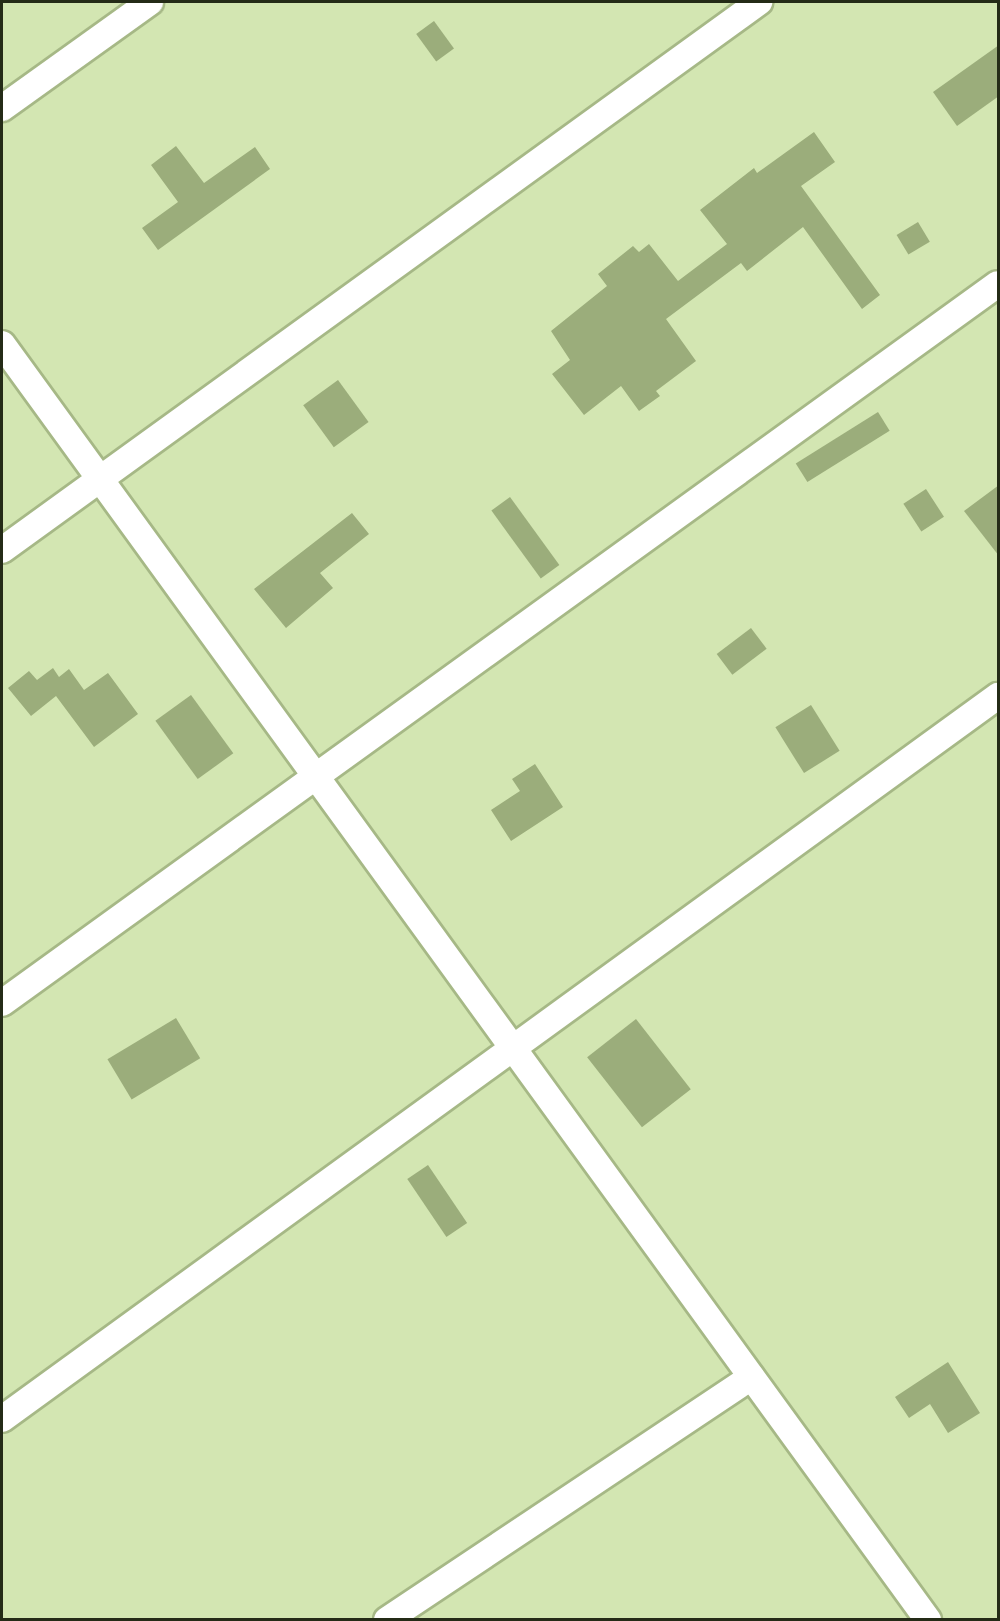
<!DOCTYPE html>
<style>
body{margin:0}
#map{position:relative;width:1000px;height:1621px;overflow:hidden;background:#d3e6b2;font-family:Jost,sans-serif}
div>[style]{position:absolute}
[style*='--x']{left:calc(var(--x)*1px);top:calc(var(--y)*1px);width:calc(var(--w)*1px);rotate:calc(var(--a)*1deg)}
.building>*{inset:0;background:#9bad7b;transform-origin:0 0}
.roads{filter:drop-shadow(2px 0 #a6b886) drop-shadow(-2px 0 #a6b886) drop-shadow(0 2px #a6b886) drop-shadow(0 -2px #a6b886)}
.street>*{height:26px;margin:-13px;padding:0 13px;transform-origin:13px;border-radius:13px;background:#fff}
span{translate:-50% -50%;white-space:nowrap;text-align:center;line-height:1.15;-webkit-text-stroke:6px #d3e6b2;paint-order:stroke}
.frame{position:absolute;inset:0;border:3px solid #242b17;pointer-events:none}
</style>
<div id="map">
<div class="building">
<i style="left:434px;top:21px;width:34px;height:22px;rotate:54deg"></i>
<i style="clip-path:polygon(999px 45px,999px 96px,957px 126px,933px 92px)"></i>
<i style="clip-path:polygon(814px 132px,835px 162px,801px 186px,880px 295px,862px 309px,803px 227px,747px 271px,741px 263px,666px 319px,696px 361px,656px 391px,660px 396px,639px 411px,621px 386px,584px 415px,552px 374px,570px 360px,551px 331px,607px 286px,598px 274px,633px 246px,639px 252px,649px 244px,678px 281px,727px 244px,700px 210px,754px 168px,757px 173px)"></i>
<i style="clip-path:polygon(176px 146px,204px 183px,255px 147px,270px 169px,158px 250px,142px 228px,178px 202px,151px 165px)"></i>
<i style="left:918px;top:222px;width:23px;height:25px;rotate:59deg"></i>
<i style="left:338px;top:380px;width:52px;height:43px;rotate:54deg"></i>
<i style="left:878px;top:412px;width:22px;height:97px;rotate:58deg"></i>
<i style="clip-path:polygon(999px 485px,999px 556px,964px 511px)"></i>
<i style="left:926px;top:489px;width:33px;height:27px;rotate:57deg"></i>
<i style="left:510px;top:497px;width:84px;height:23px;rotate:54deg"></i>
<i style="clip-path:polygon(352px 513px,369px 534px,320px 573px,333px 588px,286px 628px,254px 589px)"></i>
<i style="left:751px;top:628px;width:26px;height:43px;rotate:53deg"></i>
<i style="clip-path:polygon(53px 668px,59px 677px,69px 669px,84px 690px,108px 673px,138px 714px,94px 747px,56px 696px,31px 716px,8px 688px,29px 671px,37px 680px)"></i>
<i style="left:191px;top:695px;width:72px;height:44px;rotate:54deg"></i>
<i style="left:811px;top:705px;width:54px;height:42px;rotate:58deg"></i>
<i style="clip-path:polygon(535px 764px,563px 807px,511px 841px,491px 810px,520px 791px,512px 779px)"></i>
<i style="left:176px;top:1018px;width:47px;height:80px;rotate:59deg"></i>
<i style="left:636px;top:1019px;width:89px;height:62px;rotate:52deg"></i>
<i style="left:428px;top:1165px;width:70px;height:25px;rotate:56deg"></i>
<i style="clip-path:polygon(948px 1362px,980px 1413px,948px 1433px,930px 1404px,909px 1418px,895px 1397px)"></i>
</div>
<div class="roads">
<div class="street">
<i style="--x:2;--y:108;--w:182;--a:-35.6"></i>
<i style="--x:2;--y:344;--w:1577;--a:54.03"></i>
<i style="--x:2;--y:550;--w:935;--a:-35.9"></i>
<i style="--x:2;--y:1003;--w:1228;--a:-35.83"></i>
<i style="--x:2;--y:1419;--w:1231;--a:-35.98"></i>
<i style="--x:387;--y:1620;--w:438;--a:-33.7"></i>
</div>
</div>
<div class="frame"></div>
</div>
